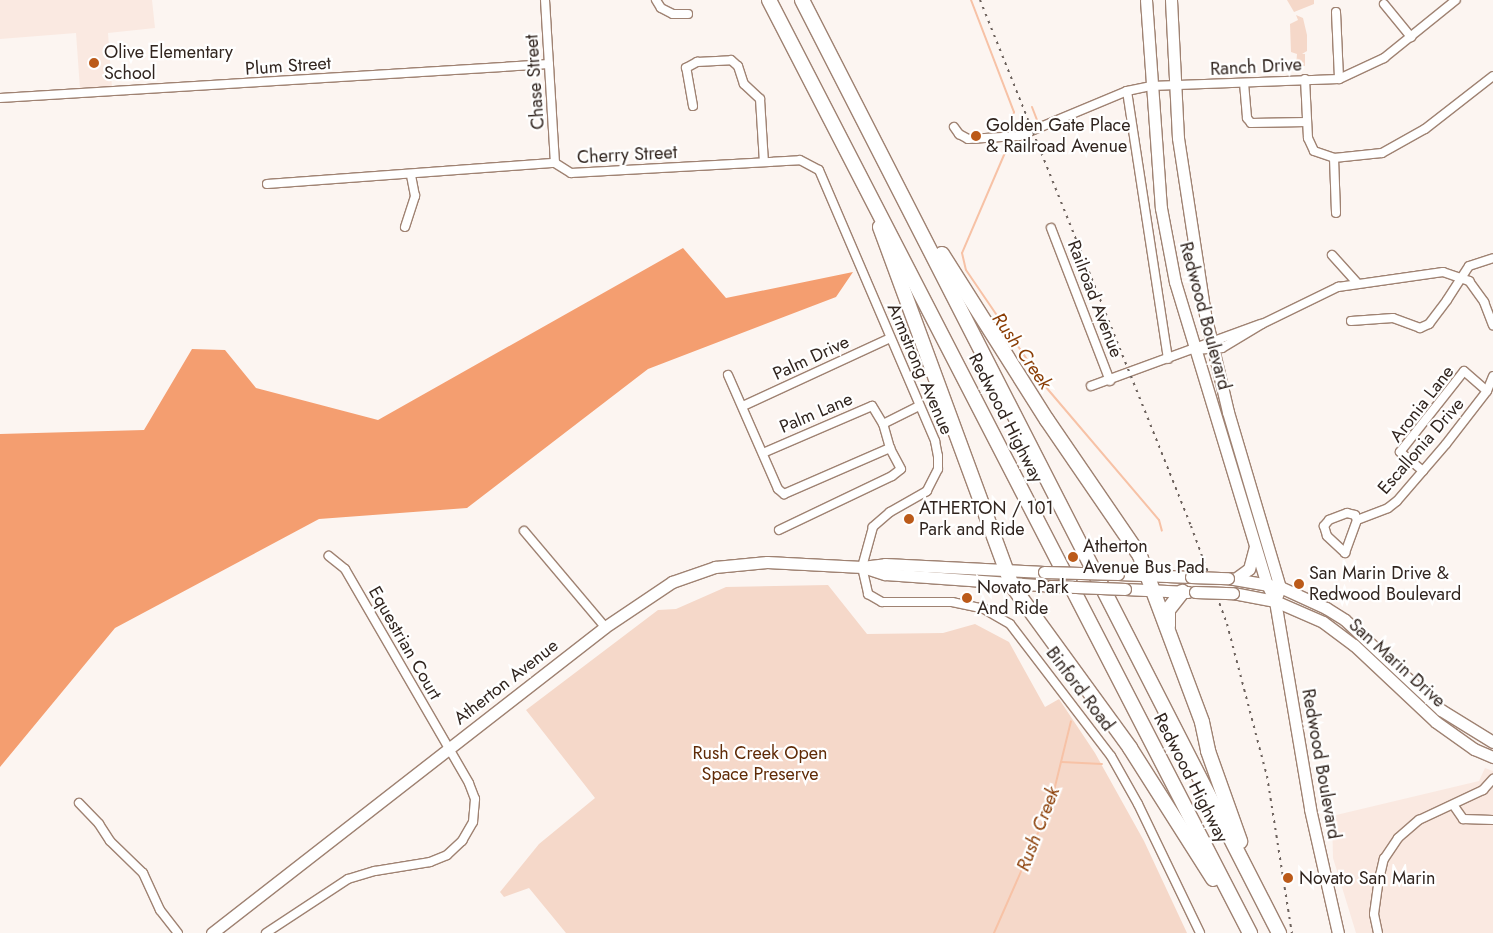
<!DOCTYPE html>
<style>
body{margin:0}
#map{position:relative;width:1493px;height:933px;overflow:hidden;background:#fcf5f1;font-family:Jost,sans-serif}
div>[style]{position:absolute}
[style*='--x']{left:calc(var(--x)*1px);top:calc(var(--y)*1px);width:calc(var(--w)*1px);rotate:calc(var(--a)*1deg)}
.built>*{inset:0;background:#fae9e1}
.green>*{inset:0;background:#f5d8c9}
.forest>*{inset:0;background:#f49e70}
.stream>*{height:2px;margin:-1px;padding:0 1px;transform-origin:1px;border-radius:1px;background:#f7c2a6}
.roads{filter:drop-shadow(1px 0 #9f8272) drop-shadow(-1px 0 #9f8272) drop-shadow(0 1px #9f8272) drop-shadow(0 -1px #9f8272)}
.street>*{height:8px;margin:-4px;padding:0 4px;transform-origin:4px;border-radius:4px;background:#fff}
.secondary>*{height:11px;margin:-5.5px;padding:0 5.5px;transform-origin:5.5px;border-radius:5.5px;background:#fff}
.highway>*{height:14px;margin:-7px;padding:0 7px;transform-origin:7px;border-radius:7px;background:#fff}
.rail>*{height:2px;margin-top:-1px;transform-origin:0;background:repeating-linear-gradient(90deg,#6d625d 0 2.5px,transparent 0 7.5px)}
.bridges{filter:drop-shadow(1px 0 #9f8272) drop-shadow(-1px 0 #9f8272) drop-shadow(0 1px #9f8272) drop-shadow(0 -1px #9f8272)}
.secondary-bridge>*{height:11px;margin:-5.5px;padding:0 5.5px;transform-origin:5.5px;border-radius:5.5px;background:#fff}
.dots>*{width:14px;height:14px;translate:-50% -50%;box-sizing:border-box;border:2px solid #fff;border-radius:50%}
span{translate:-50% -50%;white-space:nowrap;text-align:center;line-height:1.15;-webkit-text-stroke:4.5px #fff;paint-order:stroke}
.poi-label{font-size:18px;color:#31251f}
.left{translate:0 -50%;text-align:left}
.street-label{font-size:18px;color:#31251f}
.park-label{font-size:18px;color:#602b07}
.water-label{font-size:19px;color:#8b3e06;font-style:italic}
</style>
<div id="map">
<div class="built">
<i style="clip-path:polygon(0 0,152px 0,155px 28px,108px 33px,112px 87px,80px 89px,76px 33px,0 39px)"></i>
<i style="clip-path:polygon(1485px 768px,1493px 771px,1493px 933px,1356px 933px,1333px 858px,1332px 816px,1479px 781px)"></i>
</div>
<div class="green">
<i style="clip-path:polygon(1287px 0,1314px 0,1314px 4px,1294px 12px)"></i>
<i style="clip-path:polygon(1296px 15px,1303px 18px,1307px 35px,1307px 51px,1302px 54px,1305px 54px,1305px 66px,1296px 66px,1297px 54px,1291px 52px,1290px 24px,1298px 20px)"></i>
<i style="clip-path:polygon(828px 585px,867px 634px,943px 633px,975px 624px,1009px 642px,1045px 707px,1059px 699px,1095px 753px,1144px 841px,1187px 933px,566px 933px,529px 888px,504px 897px,500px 892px,539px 844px,595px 798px,526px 710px,658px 610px,676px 609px,726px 587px)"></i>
</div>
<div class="forest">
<i style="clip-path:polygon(683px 248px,726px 298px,853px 272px,836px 297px,648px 369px,467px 508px,319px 519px,115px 628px,0 767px,0 434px,144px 430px,192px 349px,225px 350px,256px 388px,378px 420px)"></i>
</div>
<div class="stream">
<i style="--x:971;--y:0;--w:120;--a:69"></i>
<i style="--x:1014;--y:112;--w:19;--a:102"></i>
<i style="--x:1032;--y:107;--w:17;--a:69"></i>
<i style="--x:1007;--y:148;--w:114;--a:113.2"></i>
<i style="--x:962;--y:253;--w:17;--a:77"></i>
<i style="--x:966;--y:270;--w:140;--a:55.7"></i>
<i style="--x:1045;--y:386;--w:176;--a:49.6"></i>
<i style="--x:1159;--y:520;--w:11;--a:75"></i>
<i style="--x:1062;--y:762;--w:40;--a:2.9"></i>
<i style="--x:994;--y:933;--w:142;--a:-66.3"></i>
<i style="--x:1051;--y:803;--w:84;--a:-76.3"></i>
</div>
<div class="roads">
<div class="street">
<i style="--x:545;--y:0;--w:163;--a:86.5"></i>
<i style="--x:656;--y:0;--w:9;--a:58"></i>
<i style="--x:661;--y:8;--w:13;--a:27"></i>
<i style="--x:673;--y:14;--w:15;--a:0"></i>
<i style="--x:1384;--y:4;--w:43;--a:50.7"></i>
<i style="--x:1336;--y:12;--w:67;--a:87.4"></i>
<i style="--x:1305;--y:79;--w:59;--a:87.1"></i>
<i style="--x:1308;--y:138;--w:14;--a:65"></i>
<i style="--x:1314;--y:151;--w:21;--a:19"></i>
<i style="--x:1334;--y:158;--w:48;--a:-5.9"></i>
<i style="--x:1382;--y:153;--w:49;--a:-29.2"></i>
<i style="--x:1425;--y:129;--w:86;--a:-37.9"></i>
<i style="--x:1244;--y:83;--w:35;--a:85"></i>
<i style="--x:1247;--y:118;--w:6;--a:51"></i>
<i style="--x:1251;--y:123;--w:56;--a:-1"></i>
<i style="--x:1127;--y:91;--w:271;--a:81.3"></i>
<i style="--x:0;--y:98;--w:550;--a:-3.54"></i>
<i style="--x:693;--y:106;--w:39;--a:-100"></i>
<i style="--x:686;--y:68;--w:13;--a:-29"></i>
<i style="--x:697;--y:62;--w:34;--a:-3"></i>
<i style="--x:731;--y:60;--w:9;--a:41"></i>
<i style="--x:738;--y:66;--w:19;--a:72"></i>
<i style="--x:744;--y:84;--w:22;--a:43"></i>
<i style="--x:760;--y:99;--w:63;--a:86.4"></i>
<i style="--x:954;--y:127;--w:9;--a:54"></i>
<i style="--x:959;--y:134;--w:10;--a:29"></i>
<i style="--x:968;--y:139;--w:51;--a:-3.4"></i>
<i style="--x:1019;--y:136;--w:117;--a:-22.6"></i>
<i style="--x:1127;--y:91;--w:25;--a:-12"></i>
<i style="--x:1151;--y:86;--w:188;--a:-2.1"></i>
<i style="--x:1339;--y:79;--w:50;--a:-25"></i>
<i style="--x:1384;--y:58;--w:92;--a:-38.9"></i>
<i style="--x:1334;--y:158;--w:55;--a:87.9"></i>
<i style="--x:267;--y:184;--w:289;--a:-4.2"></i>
<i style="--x:555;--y:163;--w:19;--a:32"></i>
<i style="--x:571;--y:173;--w:229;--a:-3.2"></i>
<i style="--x:800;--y:160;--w:21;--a:28"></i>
<i style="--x:819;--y:170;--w:295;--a:66.8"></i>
<i style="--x:935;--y:441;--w:15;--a:79"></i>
<i style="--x:938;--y:456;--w:13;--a:90"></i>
<i style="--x:938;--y:469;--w:25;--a:117"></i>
<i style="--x:927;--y:491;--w:43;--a:150.4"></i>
<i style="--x:890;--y:512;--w:23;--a:139"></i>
<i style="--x:873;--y:527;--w:41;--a:105.4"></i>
<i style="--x:862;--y:567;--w:28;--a:77"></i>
<i style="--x:868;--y:594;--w:16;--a:30"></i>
<i style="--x:882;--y:602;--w:70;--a:0"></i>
<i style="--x:952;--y:602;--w:33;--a:12"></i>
<i style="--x:984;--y:609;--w:30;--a:30"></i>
<i style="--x:1010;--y:624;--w:166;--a:52.6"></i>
<i style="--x:1111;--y:756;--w:55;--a:60.6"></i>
<i style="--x:1138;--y:804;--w:143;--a:64.3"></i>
<i style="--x:405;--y:227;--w:33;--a:-72"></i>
<i style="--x:415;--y:196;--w:21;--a:-101"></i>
<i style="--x:1051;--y:228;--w:164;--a:68.9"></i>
<i style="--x:1332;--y:255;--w:36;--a:48"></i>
<i style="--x:1351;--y:321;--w:42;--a:-4.1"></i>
<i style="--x:1393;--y:318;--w:29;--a:20"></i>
<i style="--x:1420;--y:328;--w:10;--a:-24"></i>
<i style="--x:1429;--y:324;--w:30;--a:-53"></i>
<i style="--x:1447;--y:300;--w:40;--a:-57.1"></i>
<i style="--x:1469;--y:266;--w:25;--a:-18"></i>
<i style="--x:1194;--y:350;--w:28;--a:-4"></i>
<i style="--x:1222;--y:348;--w:47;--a:-31"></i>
<i style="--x:1262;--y:324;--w:85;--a:-26"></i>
<i style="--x:1338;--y:287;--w:106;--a:-8.1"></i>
<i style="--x:1443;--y:272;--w:28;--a:19"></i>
<i style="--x:1469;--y:281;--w:26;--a:54"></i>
<i style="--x:1484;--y:302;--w:25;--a:69"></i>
<i style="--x:728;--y:375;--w:124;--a:66.3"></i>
<i style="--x:778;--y:489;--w:8;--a:40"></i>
<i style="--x:784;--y:494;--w:116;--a:-23.5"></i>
<i style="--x:890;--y:448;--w:25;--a:-106"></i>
<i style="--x:883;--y:424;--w:21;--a:-121"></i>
<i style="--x:872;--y:406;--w:119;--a:156.7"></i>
<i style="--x:1091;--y:386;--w:180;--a:-20.1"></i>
<i style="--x:743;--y:406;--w:162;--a:-24.8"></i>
<i style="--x:883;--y:424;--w:40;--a:-26.6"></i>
<i style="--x:1423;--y:471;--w:30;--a:-140"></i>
<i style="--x:1400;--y:452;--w:103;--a:-51.7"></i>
<i style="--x:1464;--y:371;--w:30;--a:41"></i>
<i style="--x:1357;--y:520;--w:5;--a:-112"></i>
<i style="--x:1355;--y:515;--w:8;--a:-166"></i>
<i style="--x:1347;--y:513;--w:19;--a:159"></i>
<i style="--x:1329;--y:520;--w:8;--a:130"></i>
<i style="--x:1324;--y:526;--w:10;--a:73"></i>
<i style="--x:1327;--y:536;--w:25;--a:43"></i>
<i style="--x:1345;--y:553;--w:35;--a:-70"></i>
<i style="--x:1357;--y:520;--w:33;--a:-21"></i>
<i style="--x:1388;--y:508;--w:11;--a:-38"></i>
<i style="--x:1397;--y:501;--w:75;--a:-49.3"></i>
<i style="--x:1446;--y:444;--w:67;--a:-52.3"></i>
<i style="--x:1487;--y:391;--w:16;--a:-68"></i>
<i style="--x:779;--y:530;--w:125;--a:-25.5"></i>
<i style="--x:892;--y:476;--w:11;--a:-38"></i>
<i style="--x:901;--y:469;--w:24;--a:-118"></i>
<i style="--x:524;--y:531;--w:126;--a:49.8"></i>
<i style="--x:79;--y:803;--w:29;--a:46"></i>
<i style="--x:99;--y:824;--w:20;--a:57"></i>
<i style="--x:110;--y:841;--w:46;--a:44.1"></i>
<i style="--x:143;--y:873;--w:41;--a:65.3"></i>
<i style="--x:160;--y:910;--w:29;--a:52"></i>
<i style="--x:1454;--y:806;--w:16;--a:55"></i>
<i style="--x:1463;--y:819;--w:30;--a:2"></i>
<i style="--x:266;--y:933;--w:98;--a:-33.4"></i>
<i style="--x:348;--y:879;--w:28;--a:-17"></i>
<i style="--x:375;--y:871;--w:56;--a:-9.3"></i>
<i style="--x:430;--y:862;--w:18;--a:-22"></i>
<i style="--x:447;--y:855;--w:21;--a:-43"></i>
<i style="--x:462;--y:841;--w:22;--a:-60"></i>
<i style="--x:473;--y:822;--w:23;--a:-85"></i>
<i style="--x:475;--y:799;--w:17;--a:-111"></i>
<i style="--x:469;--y:783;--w:247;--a:-120.1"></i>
<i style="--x:345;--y:569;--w:21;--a:-141"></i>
<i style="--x:1378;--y:933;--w:19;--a:-102"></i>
<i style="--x:1374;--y:914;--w:30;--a:-82"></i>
<i style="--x:1378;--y:884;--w:26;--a:-77"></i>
<i style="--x:1384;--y:859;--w:25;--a:-56"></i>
<i style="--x:1398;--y:838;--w:28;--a:-41"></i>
<i style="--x:1419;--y:820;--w:71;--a:-25.1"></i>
<i style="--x:1483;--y:790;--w:15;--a:-48"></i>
</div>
<div class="secondary">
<i style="--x:1146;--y:0;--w:209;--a:85.9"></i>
<i style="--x:1161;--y:208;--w:75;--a:79.3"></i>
<i style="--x:1175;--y:282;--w:316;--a:73.1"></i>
<i style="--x:1267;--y:584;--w:19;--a:65"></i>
<i style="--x:1275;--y:601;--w:211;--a:80.4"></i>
<i style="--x:1310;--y:809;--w:127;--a:77.3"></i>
<i style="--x:1171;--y:0;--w:138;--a:87.1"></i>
<i style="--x:1178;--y:138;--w:178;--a:81.3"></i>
<i style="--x:1205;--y:314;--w:101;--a:76.8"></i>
<i style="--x:1228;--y:412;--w:183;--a:73.5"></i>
<i style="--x:1280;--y:587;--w:15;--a:110"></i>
<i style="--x:866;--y:568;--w:20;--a:18"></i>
<i style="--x:885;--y:574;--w:166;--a:4.1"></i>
<i style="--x:1118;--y:574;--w:73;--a:2.4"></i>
<i style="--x:1228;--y:578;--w:53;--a:9.8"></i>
<i style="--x:1280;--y:587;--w:51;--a:24.5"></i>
<i style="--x:1326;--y:608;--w:22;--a:32"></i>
<i style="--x:1345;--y:620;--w:132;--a:43.2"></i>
<i style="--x:1441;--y:710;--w:61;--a:31.6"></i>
<i style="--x:1235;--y:579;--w:17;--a:-36"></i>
<i style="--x:1249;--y:569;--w:23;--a:-75"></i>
<i style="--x:1125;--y:589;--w:63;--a:2.7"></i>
<i style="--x:1233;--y:593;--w:43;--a:10.8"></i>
<i style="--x:1275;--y:601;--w:52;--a:23.6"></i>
<i style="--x:1323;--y:622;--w:39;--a:37"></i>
<i style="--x:1354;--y:645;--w:112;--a:43.2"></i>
<i style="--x:1436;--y:722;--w:47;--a:35.4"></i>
<i style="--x:1474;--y:749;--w:21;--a:23"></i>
<i style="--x:212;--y:933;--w:498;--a:-37.9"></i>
<i style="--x:605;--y:627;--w:81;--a:-33.9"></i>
<i style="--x:672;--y:582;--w:46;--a:-19.2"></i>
<i style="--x:715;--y:567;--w:52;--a:-5.5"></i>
<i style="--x:767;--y:562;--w:95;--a:3"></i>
<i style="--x:862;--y:567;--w:23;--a:-7"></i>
<i style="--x:885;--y:564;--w:159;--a:2.9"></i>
</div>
<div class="highway">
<i style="--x:769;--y:0;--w:1050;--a:62.73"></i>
<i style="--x:802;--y:0;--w:1048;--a:62.92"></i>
<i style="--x:880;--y:227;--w:380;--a:69.8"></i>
<i style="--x:1011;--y:584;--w:203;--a:54"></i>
<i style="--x:1130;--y:748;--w:155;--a:57.6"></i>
<i style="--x:942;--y:254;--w:196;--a:57.7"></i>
<i style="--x:1047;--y:420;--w:165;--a:55.6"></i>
<i style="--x:1140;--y:556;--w:177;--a:69.5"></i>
<i style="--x:1202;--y:722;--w:30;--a:78"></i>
<i style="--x:1208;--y:751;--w:96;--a:70.4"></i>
<i style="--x:1168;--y:626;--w:16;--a:-90"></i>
<i style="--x:1168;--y:610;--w:23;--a:-52"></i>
</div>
</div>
<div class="rail">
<i style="--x:980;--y:0;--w:567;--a:68.14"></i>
<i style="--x:1191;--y:526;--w:104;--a:69.8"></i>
<i style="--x:1227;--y:624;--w:157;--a:75.3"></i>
<i style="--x:1267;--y:776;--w:159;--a:81"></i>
</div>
<div class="bridges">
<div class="secondary-bridge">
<i style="--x:1044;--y:572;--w:74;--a:1.5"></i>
<i style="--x:1191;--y:577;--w:37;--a:2"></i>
<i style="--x:1051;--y:586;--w:74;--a:2.3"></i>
<i style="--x:1195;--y:592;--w:38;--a:2"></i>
</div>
</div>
<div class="dots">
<i style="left:94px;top:63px;background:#bb5a19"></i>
<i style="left:976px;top:136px;background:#bb5a19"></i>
<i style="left:909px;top:519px;background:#bb5a19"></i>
<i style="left:1073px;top:557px;background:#bb5a19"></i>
<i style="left:1299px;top:584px;background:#bb5a19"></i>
<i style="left:967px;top:598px;background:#bb5a19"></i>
<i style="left:1288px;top:878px;background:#bb5a19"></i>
</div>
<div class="poi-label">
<span class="left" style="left:104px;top:63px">Olive Elementary<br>School</span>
<span class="left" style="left:986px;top:136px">Golden Gate Place<br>&amp; Railroad Avenue</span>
<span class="left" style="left:919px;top:519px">ATHERTON / 101<br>Park and Ride</span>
<span class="left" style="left:1083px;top:557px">Atherton<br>Avenue Bus Pad</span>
<span class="left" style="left:1309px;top:584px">San Marin Drive &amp;<br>Redwood Boulevard</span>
<span class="left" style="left:977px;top:598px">Novato Park<br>And Ride</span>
<span class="left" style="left:1299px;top:878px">Novato San Marin</span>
</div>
<div class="street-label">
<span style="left:288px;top:66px;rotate:-4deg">Plum Street</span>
<span style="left:1256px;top:67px;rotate:-3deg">Ranch Drive</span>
<span style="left:535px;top:82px;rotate:-94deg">Chase Street</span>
<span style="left:627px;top:155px;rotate:-3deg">Cherry Street</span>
<span style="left:1095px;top:299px;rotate:69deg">Railroad Avenue</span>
<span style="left:1205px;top:316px;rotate:75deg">Redwood Boulevard</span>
<span style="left:811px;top:358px;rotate:-25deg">Palm Drive</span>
<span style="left:920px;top:369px;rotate:67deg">Armstrong Avenue</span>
<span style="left:1422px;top:404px;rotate:-52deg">Aronia Lane</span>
<span style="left:816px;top:413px;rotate:-23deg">Palm Lane</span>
<span style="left:1006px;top:418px;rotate:63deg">Redwood Highway</span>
<span style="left:1421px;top:446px;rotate:-49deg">Escallonia Drive</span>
<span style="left:405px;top:643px;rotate:60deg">Equestrian Court</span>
<span style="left:1397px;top:663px;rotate:42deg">San Marin Drive</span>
<span style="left:506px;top:682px;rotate:-38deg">Atherton Avenue</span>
<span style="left:1080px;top:689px;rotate:53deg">Binford Road</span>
<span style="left:1321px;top:764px;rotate:80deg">Redwood Boulevard</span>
<span style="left:1191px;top:778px;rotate:63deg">Redwood Highway</span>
</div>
<div class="park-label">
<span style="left:760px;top:764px">Rush Creek Open<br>Space Preserve</span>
</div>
<div class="water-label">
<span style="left:1022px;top:351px;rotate:55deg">Rush Creek</span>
<span style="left:1038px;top:829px;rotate:-69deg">Rush Creek</span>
</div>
</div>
